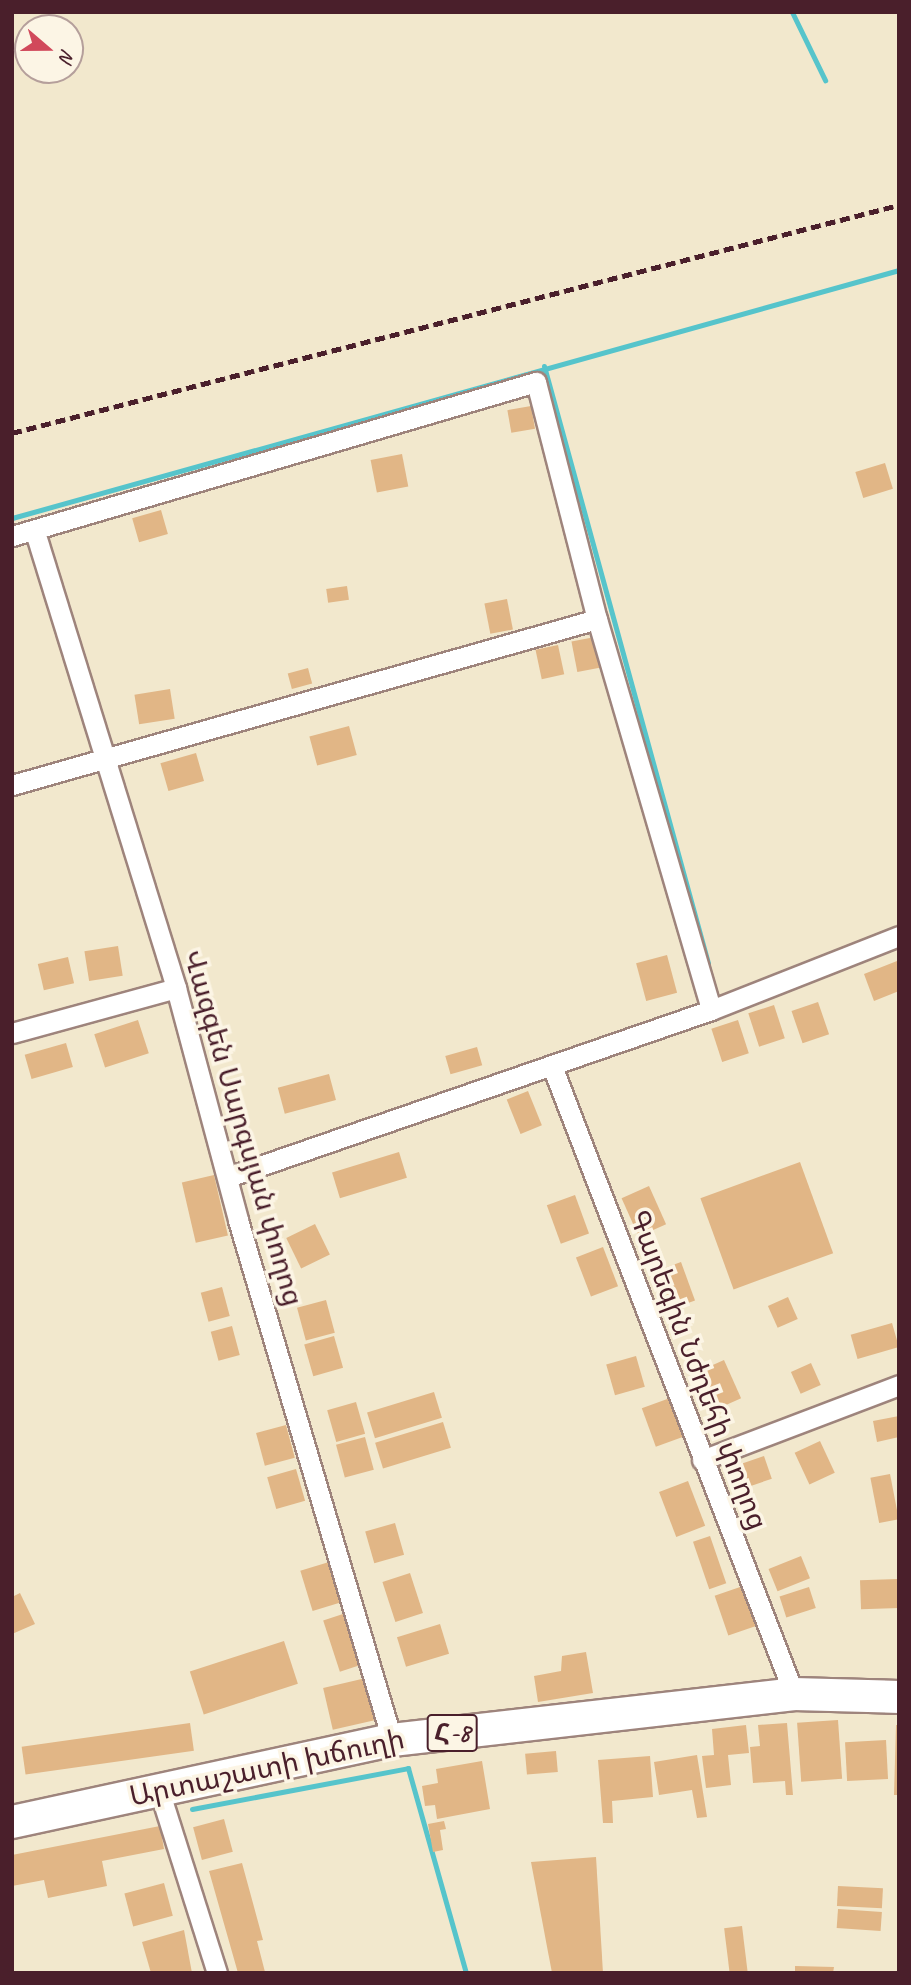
<!DOCTYPE html>
<meta charset="utf-8">
<style>
body{margin:0}
#map{position:relative;width:911px;height:1985px;overflow:hidden;background:#f2e8cd;font-family:Caveat,"Noto Sans Armenian",sans-serif}
div>[style]{position:absolute}
[style*='--x']{left:calc(var(--x)*1px);top:calc(var(--y)*1px);width:calc(var(--w)*1px);rotate:calc(var(--a)*1deg)}
.stream>*{height:5px;margin:-2.5px;padding:0 2.5px;transform-origin:2.5px;border-radius:2.5px;background:#56c4cb}
.building>*{inset:0;background:#e1b686;transform-origin:0 0}
.roads{filter:drop-shadow(2px 0 #9e847c) drop-shadow(-2px 0 #9e847c) drop-shadow(0 2px #9e847c) drop-shadow(0 -2px #9e847c)}
.minor>*{height:19px;margin:-9.5px;padding:0 9.5px;transform-origin:9.5px;border-radius:9.5px;background:#fff}
.primary>*{height:32px;margin:-16px;padding:0 16px;transform-origin:16px;border-radius:16px;background:#fff}
.rail>*{height:5px;margin-top:-2.5px;transform-origin:0;background:repeating-linear-gradient(90deg,#4a1f2b 0 10px,transparent 0 15px)}
span{translate:-50% -50%;white-space:nowrap;text-align:center;line-height:1.15;-webkit-text-stroke:7px #fcf5e5;paint-order:stroke}
.shield-label span{padding:2px 5px;background:#fcf5e5;border:2px solid;border-radius:5px;-webkit-text-stroke-width:0}
.shield-label{font-size:26px;color:#4a1f2b;font-weight:700}
.street-label{font-size:28px;color:#4a1f2b}
.frame{position:absolute;inset:0;border:14px solid #4a1f2b;pointer-events:none}
.north{position:absolute;left:14px;top:14px;width:70px;height:70px;box-sizing:border-box;background:#fcf5e5;border:2px solid #b59f9b;border-radius:50%;rotate:110deg;font-size:19px;font-weight:700;line-height:28px;text-align:center;color:#4a1f2b}
.north::after{content:'';display:block;margin:auto;width:24px;height:32px;background:#d1495b;clip-path:polygon(50% 0,100% 100%,50% 72%,0 100%)}
</style>
<div id="map">
<div class="stream">
<i style="--x:792;--y:12;--w:76;--a:64.1"></i>
<i style="--x:544;--y:366;--w:619;--a:74.64"></i>
<i style="--x:12;--y:518;--w:921;--a:-15.62"></i>
<i style="--x:192;--y:1809;--w:220;--a:-10.7"></i>
<i style="--x:408;--y:1768;--w:213;--a:74.2"></i>
</div>
<div class="building">
<i style="left:531px;top:406px;width:23px;height:24px;rotate:80deg"></i>
<i style="left:402px;top:454px;width:33px;height:32px;rotate:79deg"></i>
<i style="left:885px;top:463px;width:27px;height:31px;rotate:73deg"></i>
<i style="left:161px;top:510px;width:25px;height:30px;rotate:74deg"></i>
<i style="left:347px;top:586px;width:14px;height:21px;rotate:82deg"></i>
<i style="left:507px;top:599px;width:31px;height:23px;rotate:79deg"></i>
<i style="left:595px;top:637px;width:31px;height:24px;rotate:79deg"></i>
<i style="left:558px;top:645px;width:30px;height:23px;rotate:78deg"></i>
<i style="left:308px;top:668px;width:16px;height:21px;rotate:75deg"></i>
<i style="left:170px;top:689px;width:30px;height:36px;rotate:81deg"></i>
<i style="left:349px;top:726px;width:30px;height:41px;rotate:75deg"></i>
<i style="left:196px;top:753px;width:29px;height:37px;rotate:74deg"></i>
<i style="left:118px;top:946px;width:30px;height:34px;rotate:81deg"></i>
<i style="left:667px;top:955px;width:39px;height:32px;rotate:75deg"></i>
<i style="left:68px;top:957px;width:27px;height:31px;rotate:77deg"></i>
<i style="clip-path:polygon(897px 961px,899px 991px,874px 1001px,864px 974px)"></i>
<i style="left:818px;top:1002px;width:34px;height:28px;rotate:71deg"></i>
<i style="left:774px;top:1005px;width:35px;height:27px;rotate:72deg"></i>
<i style="left:138px;top:1020px;width:35px;height:46px;rotate:72deg"></i>
<i style="left:738px;top:1020px;width:35px;height:28px;rotate:72deg"></i>
<i style="left:66px;top:1043px;width:25px;height:43px;rotate:74deg"></i>
<i style="left:477px;top:1047px;width:19px;height:33px;rotate:74deg"></i>
<i style="left:329px;top:1074px;width:27px;height:53px;rotate:75deg"></i>
<i style="left:528px;top:1091px;width:37px;height:23px;rotate:68deg"></i>
<i style="left:399px;top:1152px;width:27px;height:70px;rotate:73deg"></i>
<i style="left:800px;top:1162px;width:97px;height:106px;rotate:70deg"></i>
<i style="left:214px;top:1175px;width:62px;height:33px;rotate:77deg"></i>
<i style="left:649px;top:1186px;width:42px;height:30px;rotate:66deg"></i>
<i style="left:575px;top:1195px;width:41px;height:30px;rotate:70deg"></i>
<i style="left:315px;top:1224px;width:34px;height:32px;rotate:64deg"></i>
<i style="left:603px;top:1247px;width:42px;height:29px;rotate:69deg"></i>
<i style="left:681px;top:1262px;width:41px;height:30px;rotate:70deg"></i>
<i style="left:222px;top:1287px;width:30px;height:22px;rotate:75deg"></i>
<i style="left:788px;top:1297px;width:24px;height:22px;rotate:66deg"></i>
<i style="left:326px;top:1300px;width:34px;height:30px;rotate:75deg"></i>
<i style="left:892px;top:1323px;width:25px;height:43px;rotate:74deg"></i>
<i style="left:232px;top:1326px;width:30px;height:22px;rotate:75deg"></i>
<i style="left:334px;top:1336px;width:33px;height:31px;rotate:74deg"></i>
<i style="left:636px;top:1356px;width:32px;height:31px;rotate:74deg"></i>
<i style="left:724px;top:1360px;width:42px;height:30px;rotate:66deg"></i>
<i style="left:811px;top:1363px;width:24px;height:22px;rotate:66deg"></i>
<i style="left:434px;top:1392px;width:27px;height:70px;rotate:73deg"></i>
<i style="left:670px;top:1398px;width:41px;height:30px;rotate:70deg"></i>
<i style="left:356px;top:1402px;width:33px;height:30px;rotate:74deg"></i>
<i style="clip-path:polygon(899px 1416px,899px 1437px,877px 1442px,873px 1421px)"></i>
<i style="left:443px;top:1422px;width:27px;height:71px;rotate:73deg"></i>
<i style="left:286px;top:1425px;width:34px;height:31px;rotate:75deg"></i>
<i style="left:365px;top:1437px;width:34px;height:30px;rotate:75deg"></i>
<i style="left:820px;top:1441px;width:35px;height:28px;rotate:65deg"></i>
<i style="left:764px;top:1456px;width:24px;height:30px;rotate:71deg"></i>
<i style="left:296px;top:1469px;width:33px;height:30px;rotate:74deg"></i>
<i style="left:890px;top:1474px;width:46px;height:20px;rotate:79deg"></i>
<i style="left:688px;top:1481px;width:48px;height:31px;rotate:69deg"></i>
<i style="left:395px;top:1523px;width:33px;height:31px;rotate:74deg"></i>
<i style="left:710px;top:1536px;width:50px;height:18px;rotate:71deg"></i>
<i style="left:801px;top:1556px;width:24px;height:35px;rotate:68deg"></i>
<i style="left:329px;top:1562px;width:42px;height:30px;rotate:73deg"></i>
<i style="left:410px;top:1573px;width:42px;height:29px;rotate:72deg"></i>
<i style="left:898px;top:1579px;width:29px;height:38px;rotate:88deg"></i>
<i style="left:743px;top:1586px;width:42px;height:30px;rotate:71deg"></i>
<i style="left:809px;top:1587px;width:22px;height:31px;rotate:72deg"></i>
<i style="clip-path:polygon(20px 1593px,35px 1624px,12px 1634px,12px 1597px)"></i>
<i style="left:346px;top:1613px;width:54px;height:24px;rotate:72deg"></i>
<i style="left:440px;top:1624px;width:31px;height:45px;rotate:73deg"></i>
<i style="left:284px;top:1641px;width:45px;height:99px;rotate:72deg"></i>
<i style="clip-path:polygon(586px 1652px,593px 1693px,538px 1702px,534px 1676px,561px 1671px,562px 1656px)"></i>
<i style="left:366px;top:1678px;width:43px;height:44px;rotate:77deg"></i>
<i style="left:838px;top:1720px;width:59px;height:41px;rotate:86deg"></i>
<i style="left:190px;top:1723px;width:28px;height:170px;rotate:82deg"></i>
<i style="clip-path:polygon(787px 1723px,793px 1795px,786px 1795px,785px 1781px,753px 1783px,750px 1747px,760px 1746px,758px 1725px)"></i>
<i style="clip-path:polygon(746px 1725px,749px 1753px,728px 1755px,731px 1785px,706px 1788px,702px 1756px,714px 1755px,712px 1729px)"></i>
<i style="clip-path:polygon(896px 1725px,899px 1725px,899px 1795px,894px 1795px)"></i>
<i style="left:886px;top:1740px;width:39px;height:41px;rotate:87deg"></i>
<i style="left:556px;top:1751px;width:21px;height:31px;rotate:85deg"></i>
<i style="clip-path:polygon(697px 1755px,707px 1817px,697px 1818px,692px 1790px,659px 1795px,654px 1762px)"></i>
<i style="clip-path:polygon(650px 1756px,653px 1797px,612px 1801px,613px 1823px,603px 1823px,598px 1760px)"></i>
<i style="clip-path:polygon(482px 1761px,490px 1809px,437px 1819px,435px 1805px,425px 1806px,422px 1786px,438px 1783px,436px 1769px)"></i>
<i style="left:224px;top:1819px;width:34px;height:32px;rotate:75deg"></i>
<i style="clip-path:polygon(444px 1821px,446px 1829px,440px 1830px,443px 1850px,433px 1852px,428px 1824px)"></i>
<i style="clip-path:polygon(160px 1826px,164px 1849px,102px 1861px,107px 1886px,48px 1898px,44px 1880px,12px 1886px,12px 1855px)"></i>
<i style="clip-path:polygon(596px 1857px,603px 1973px,552px 1973px,531px 1862px)"></i>
<i style="clip-path:polygon(242px 1863px,263px 1940px,257px 1941px,265px 1972px,262px 1973px,238px 1973px,209px 1871px)"></i>
<i style="left:164px;top:1883px;width:34px;height:41px;rotate:75deg"></i>
<i style="left:838px;top:1886px;width:45px;height:20px;rotate:3deg"></i>
<i style="left:838px;top:1909px;width:44px;height:19px;rotate:4deg"></i>
<i style="left:742px;top:1926px;width:47px;height:18px;rotate:83deg"></i>
<i style="clip-path:polygon(184px 1930px,192px 1973px,151px 1973px,142px 1942px)"></i>
<i style="clip-path:polygon(795px 1966px,834px 1967px,833px 1973px,795px 1973px)"></i>
</div>
<div class="roads">
<div class="minor">
<i style="--x:35;--y:532;--w:477;--a:72.8"></i>
<i style="--x:176;--y:988;--w:240;--a:75"></i>
<i style="--x:238;--y:1220;--w:542;--a:73.5"></i>
<i style="--x:12;--y:536;--w:546;--a:-16.38"></i>
<i style="--x:536;--y:382;--w:245;--a:75.6"></i>
<i style="--x:597;--y:619;--w:407;--a:73.7"></i>
<i style="--x:12;--y:785;--w:608;--a:-15.84"></i>
<i style="--x:12;--y:1033;--w:170;--a:-15.3"></i>
<i style="--x:552;--y:1066;--w:673;--a:68.93"></i>
<i style="--x:228;--y:1177;--w:511;--a:-19.07"></i>
<i style="--x:711;--y:1010;--w:202;--a:-21.5"></i>
<i style="--x:702;--y:1460;--w:211;--a:-20.8"></i>
<i style="--x:159;--y:1790;--w:192;--a:72.4"></i>
</div>
<div class="primary">
<i style="--x:12;--y:1822;--w:389;--a:-12.2"></i>
<i style="--x:392;--y:1740;--w:405;--a:-6.5"></i>
<i style="--x:794;--y:1694;--w:105;--a:1.6"></i>
</div>
</div>
<div class="rail">
<i style="--x:12;--y:433;--w:916;--a:-14.42"></i>
</div>
<div class="shield-label">
<span style="left:452px;top:1733px">Հ-8</span>
</div>
<div class="street-label">
<span style="left:243px;top:1128px;rotate:74deg">Վազգեն Սարգսյան փողոց</span>
<span style="left:698px;top:1370px;rotate:69deg">Գարեգին Նժդեհի փողոց</span>
<span style="left:267px;top:1768px;rotate:-12deg">Արտաշատի խճուղի</span>
</div>
<div class="frame"></div>
<div class="north">N</div>
</div>
